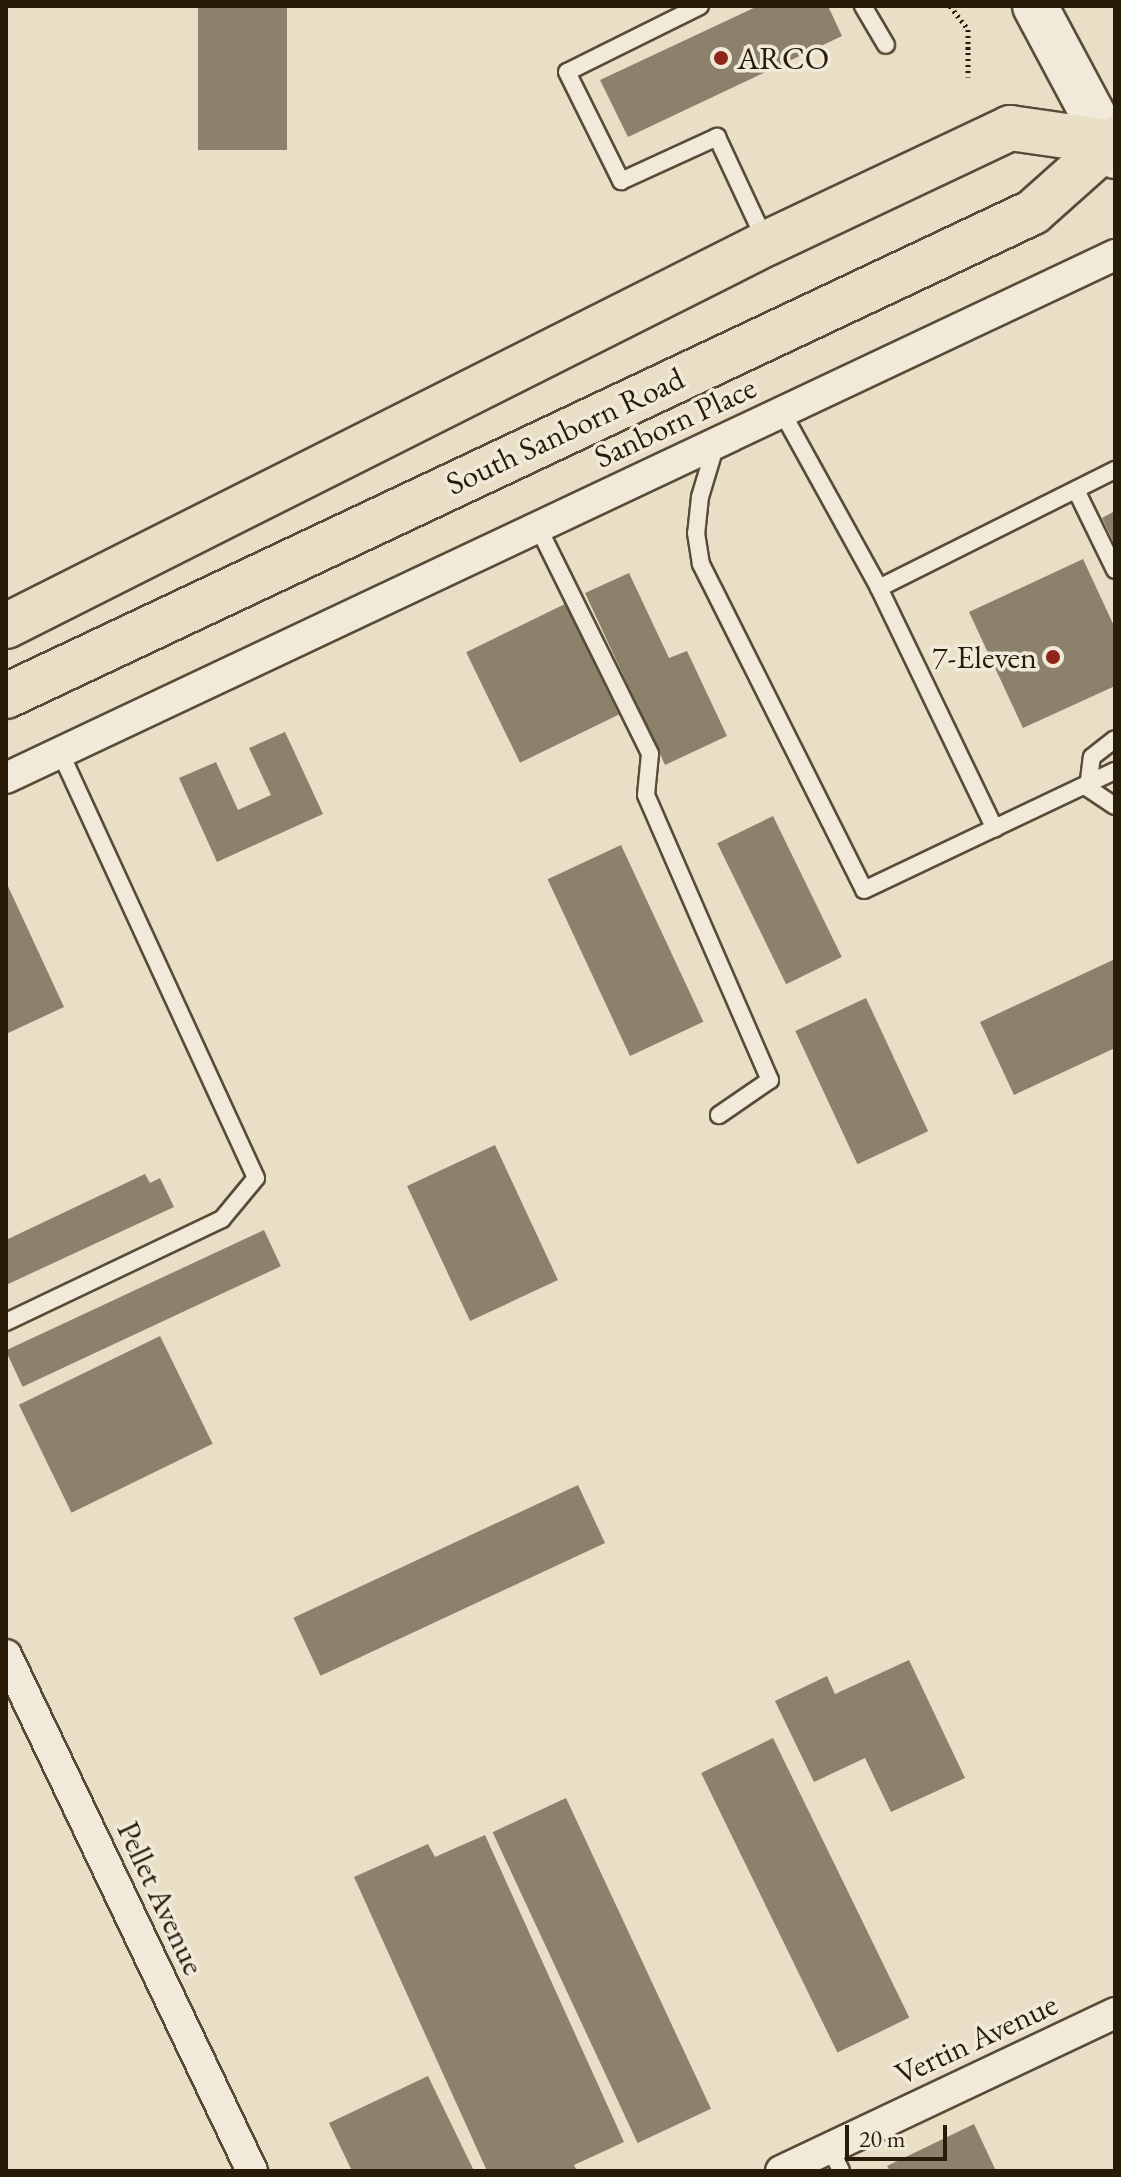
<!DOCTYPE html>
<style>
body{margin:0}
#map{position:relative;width:1121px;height:2177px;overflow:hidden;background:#e9dfc6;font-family:"EB Garamond",serif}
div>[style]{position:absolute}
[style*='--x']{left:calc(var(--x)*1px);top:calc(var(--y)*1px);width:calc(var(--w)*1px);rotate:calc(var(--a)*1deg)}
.building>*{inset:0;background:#8c816b;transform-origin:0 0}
.path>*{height:5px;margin-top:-2.5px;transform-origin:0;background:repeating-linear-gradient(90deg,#281b08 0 2px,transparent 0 6px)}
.roads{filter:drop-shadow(2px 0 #584c38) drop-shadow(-2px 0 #584c38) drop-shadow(0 2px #584c38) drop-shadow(0 -2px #584c38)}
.lane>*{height:16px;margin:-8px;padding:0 8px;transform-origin:8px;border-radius:8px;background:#f1eada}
.street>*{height:30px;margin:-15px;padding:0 15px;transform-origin:15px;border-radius:15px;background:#f1eada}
.secondary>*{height:44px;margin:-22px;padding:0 22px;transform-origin:22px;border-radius:22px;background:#f1eada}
.highway>*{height:44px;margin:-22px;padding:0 22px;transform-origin:22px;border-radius:22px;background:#e9dfc6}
.dots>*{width:22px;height:22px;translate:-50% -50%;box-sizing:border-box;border:4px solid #f1eada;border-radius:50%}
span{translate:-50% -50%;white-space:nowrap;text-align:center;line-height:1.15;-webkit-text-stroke:7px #f1eada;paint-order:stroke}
.poi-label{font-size:32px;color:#281b08}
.left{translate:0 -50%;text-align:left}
.right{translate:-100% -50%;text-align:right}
.street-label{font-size:32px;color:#281b08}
.frame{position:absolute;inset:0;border:8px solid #281b08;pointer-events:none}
.scale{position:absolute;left:845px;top:2125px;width:102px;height:36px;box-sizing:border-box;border:4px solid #281b08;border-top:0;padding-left:10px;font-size:24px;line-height:28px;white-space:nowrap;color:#281b08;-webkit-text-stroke:6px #f1eada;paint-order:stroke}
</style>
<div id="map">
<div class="building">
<i style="left:198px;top:6px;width:89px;height:144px"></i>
<i style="clip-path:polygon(758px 6px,828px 6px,842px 36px,628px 137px,600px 80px)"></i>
<i style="clip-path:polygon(1115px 511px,1115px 545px,1102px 518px)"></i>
<i style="clip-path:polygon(1083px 559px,1115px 628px,1115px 686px,1023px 728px,969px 612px)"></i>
<i style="clip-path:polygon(629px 573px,669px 658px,687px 651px,727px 736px,665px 765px,585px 593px)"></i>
<i style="left:565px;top:604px;width:123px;height:110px;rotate:64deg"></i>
<i style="clip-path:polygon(285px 732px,323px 814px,217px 862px,179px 778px,216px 762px,238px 810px,271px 795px,249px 748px)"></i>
<i style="left:773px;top:816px;width:157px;height:62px;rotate:64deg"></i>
<i style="left:621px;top:845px;width:195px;height:81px;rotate:65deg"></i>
<i style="clip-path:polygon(6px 882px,64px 1007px,6px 1034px)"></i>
<i style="clip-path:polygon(1115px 959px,1115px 1048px,1014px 1095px,980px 1022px)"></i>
<i style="left:866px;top:998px;width:147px;height:78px;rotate:65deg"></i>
<i style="left:495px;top:1145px;width:149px;height:97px;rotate:65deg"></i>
<i style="clip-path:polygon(145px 1174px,150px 1183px,160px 1178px,174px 1207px,6px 1285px,6px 1240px)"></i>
<i style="left:264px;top:1230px;width:40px;height:285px;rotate:65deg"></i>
<i style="left:160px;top:1336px;width:120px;height:157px;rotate:64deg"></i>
<i style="left:578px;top:1485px;width:64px;height:314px;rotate:65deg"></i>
<i style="clip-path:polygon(909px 1660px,965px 1778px,891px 1812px,865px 1758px,814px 1782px,775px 1701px,827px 1676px,835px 1694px)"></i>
<i style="left:773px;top:1738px;width:311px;height:80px;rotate:64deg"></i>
<i style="left:566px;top:1798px;width:343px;height:81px;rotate:65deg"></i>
<i style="clip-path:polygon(485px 1835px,624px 2142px,574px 2165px,577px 2171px,487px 2171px,354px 1877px,428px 1844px,435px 1857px)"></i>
<i style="clip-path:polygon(428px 2076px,474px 2171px,352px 2171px,329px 2123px)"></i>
<i style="clip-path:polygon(974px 2124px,996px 2171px,890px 2171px,887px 2166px)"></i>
</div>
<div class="path">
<i style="--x:950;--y:6;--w:29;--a:52"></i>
<i style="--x:968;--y:29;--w:48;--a:90"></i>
</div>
<div class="roads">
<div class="lane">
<i style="--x:700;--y:6;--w:148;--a:153.6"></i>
<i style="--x:567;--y:72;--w:122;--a:63.6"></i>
<i style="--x:621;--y:181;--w:106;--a:-24.6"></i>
<i style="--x:717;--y:137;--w:116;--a:65"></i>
<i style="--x:863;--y:6;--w:45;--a:59.5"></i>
<i style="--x:782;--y:412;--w:201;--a:61.1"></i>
<i style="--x:879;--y:588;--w:264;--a:-26.6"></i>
<i style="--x:716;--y:444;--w:55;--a:106.8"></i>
<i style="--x:700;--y:497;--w:36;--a:96"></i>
<i style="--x:696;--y:533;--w:31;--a:81"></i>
<i style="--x:701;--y:564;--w:364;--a:63.4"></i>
<i style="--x:864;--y:890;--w:278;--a:-25.4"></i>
<i style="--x:1076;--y:490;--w:89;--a:64"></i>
<i style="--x:538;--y:527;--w:253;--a:63.7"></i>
<i style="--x:650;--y:754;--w:41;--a:95.6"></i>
<i style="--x:646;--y:795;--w:311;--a:66.5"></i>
<i style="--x:770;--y:1080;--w:62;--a:145.5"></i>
<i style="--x:879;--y:588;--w:267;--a:64.3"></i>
<i style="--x:1088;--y:788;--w:31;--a:-83"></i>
<i style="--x:1092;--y:757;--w:29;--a:-38"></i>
<i style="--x:1088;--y:788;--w:32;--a:34"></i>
<i style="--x:6;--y:1322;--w:239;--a:-25.5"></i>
<i style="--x:222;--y:1219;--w:53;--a:-50.3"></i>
<i style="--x:256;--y:1178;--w:469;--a:-114.7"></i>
<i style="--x:830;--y:2148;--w:25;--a:64"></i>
</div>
<div class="street">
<i style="--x:6;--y:778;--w:1226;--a:-25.25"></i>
<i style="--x:6;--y:1655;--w:572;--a:64.51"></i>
<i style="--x:781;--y:2171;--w:369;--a:-25.3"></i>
</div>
<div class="secondary">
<i style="--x:1035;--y:6;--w:170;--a:61.9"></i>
</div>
<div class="highway">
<i style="--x:6;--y:626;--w:852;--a:-26.72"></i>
<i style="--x:767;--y:243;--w:269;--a:-25.3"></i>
<i style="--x:1010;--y:128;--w:99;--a:8.1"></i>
<i style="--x:6;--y:696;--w:1135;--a:-25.23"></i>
<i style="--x:1033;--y:212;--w:110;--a:-41.7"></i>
</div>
</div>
<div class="dots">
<i style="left:721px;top:58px;background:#8f2418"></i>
<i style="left:1053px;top:657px;background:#8f2418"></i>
</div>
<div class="poi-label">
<span class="left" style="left:737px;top:58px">ARCO</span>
<span class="right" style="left:1037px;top:657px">7-Eleven</span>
</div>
<div class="street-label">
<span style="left:675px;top:422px;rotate:-25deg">Sanborn Place</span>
<span style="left:565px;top:431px;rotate:-25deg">South Sanborn Road</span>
<span style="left:161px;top:1898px;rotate:65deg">Pellet Avenue</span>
<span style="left:976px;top:2039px;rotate:-25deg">Vertin Avenue</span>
</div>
<div class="frame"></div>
<div class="scale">20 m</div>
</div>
